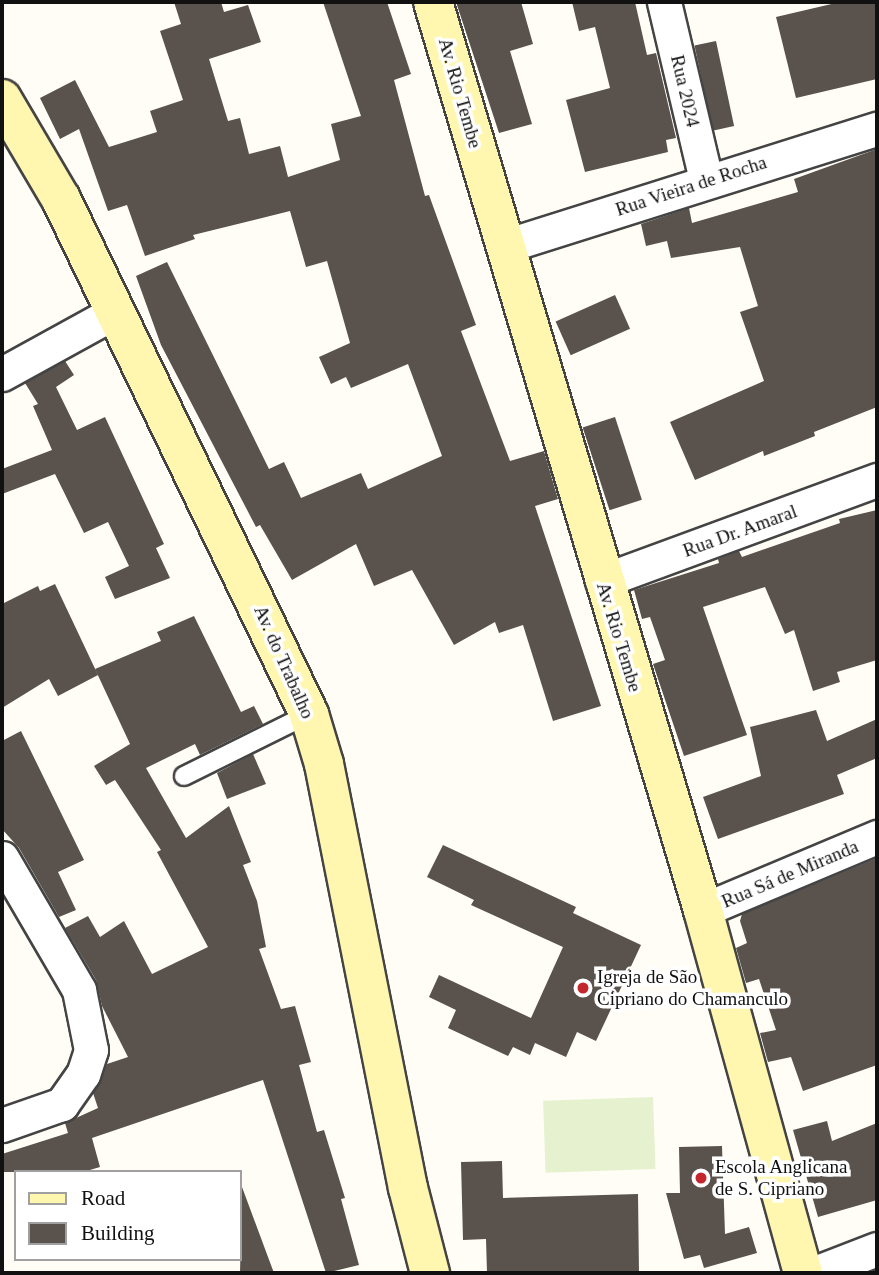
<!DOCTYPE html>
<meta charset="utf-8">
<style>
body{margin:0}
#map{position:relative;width:879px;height:1275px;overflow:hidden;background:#fffdf5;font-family:"Times New Roman",serif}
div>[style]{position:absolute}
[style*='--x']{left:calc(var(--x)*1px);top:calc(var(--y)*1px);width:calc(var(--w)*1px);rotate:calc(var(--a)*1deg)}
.pitch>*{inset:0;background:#e6f2cf;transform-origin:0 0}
.building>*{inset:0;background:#5a524d;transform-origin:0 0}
.roads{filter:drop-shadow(2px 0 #444) drop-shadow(-2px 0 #444) drop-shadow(0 2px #444) drop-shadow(0 -2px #444)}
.service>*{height:18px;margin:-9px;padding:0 9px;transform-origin:9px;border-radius:9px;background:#fff}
.minor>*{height:33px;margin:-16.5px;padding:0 16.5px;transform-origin:16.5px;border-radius:16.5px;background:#fff}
.secondary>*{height:38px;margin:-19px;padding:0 19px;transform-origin:19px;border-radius:19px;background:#fff6b0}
.dots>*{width:19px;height:19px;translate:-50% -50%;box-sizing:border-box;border:4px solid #fff;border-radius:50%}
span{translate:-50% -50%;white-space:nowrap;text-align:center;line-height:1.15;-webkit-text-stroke:7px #fff;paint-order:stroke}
.street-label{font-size:19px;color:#111}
.poi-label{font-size:19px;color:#111}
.left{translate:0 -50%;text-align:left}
.frame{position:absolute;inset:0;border:4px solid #111;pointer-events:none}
.legend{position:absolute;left:14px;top:1170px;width:228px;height:91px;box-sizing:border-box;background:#fff;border:2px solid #a0a0a0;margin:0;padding:9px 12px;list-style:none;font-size:21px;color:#111}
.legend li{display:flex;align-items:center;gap:14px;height:35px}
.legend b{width:35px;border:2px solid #a0a0a0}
</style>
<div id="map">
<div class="pitch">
<i style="left:653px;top:1097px;width:72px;height:110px;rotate:88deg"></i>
</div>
<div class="building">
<i style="clip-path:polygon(174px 2px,221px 2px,224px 12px,248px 5px,261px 42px,209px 59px,228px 121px,240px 118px,249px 154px,280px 146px,288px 177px,340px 160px,331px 124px,361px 116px,323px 2px,387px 2px,411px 74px,394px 80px,425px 196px,429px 195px,476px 325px,461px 331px,510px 461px,544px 451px,558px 499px,535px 506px,601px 706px,553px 721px,523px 625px,499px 633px,495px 622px,454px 645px,412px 570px,374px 586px,356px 544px,292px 580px,260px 525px,256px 527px,161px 345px,136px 276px,167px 262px,269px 469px,284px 462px,301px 498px,361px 473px,368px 489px,442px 456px,408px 364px,351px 388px,346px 377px,331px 384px,319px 357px,350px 343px,327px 261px,306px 267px,290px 211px,193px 235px,195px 239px,145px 256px,127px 205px,108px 211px,79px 129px,60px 139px,40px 98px,75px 80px,109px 147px,157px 132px,150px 111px,183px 100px,160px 31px,181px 24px)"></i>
<i style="clip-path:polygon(456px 2px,521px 2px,533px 44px,510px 51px,532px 124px,499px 133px)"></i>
<i style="clip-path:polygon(572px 2px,635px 2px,647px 55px,656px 53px,676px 138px,666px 140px,668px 152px,585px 172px,566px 100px,610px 88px,595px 27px,579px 31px)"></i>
<i style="clip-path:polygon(840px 2px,877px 2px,877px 79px,796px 98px,776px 17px)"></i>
<i style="left:716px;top:41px;width:87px;height:22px;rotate:78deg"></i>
<i style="clip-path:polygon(877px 149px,877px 407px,814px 432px,815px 436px,764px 456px,763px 451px,695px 480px,670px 422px,764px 381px,740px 312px,758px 306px,740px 247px,671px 258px,667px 241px,646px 246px,641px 224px,689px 208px,692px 223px,798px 192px,794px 179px)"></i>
<i style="left:615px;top:295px;width:37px;height:65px;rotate:66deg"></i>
<i style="clip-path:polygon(65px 361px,74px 375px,56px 387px,77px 430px,105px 417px,164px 544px,156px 548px,170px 578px,115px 599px,105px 577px,129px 566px,108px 522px,84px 533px,55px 474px,2px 494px,2px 469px,52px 450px,33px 406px,38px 404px,25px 383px)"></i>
<i style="left:615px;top:417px;width:87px;height:34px;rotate:72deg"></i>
<i style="clip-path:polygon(877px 510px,877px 660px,837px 672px,840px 682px,813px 691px,794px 630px,785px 634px,765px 587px,703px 607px,747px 735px,684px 756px,653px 664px,665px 660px,650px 617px,642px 619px,634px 590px,719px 563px,718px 559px,739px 551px,742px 557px,840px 523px,839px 519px)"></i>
<i style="clip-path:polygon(55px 584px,98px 675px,58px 696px,49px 679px,2px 708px,2px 604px,38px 586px,40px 591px)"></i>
<i style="clip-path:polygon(194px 616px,241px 712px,254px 706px,263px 724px,200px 755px,195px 744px,146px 768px,186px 838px,229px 806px,251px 862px,243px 865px,257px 901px,266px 947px,259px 949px,281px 1009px,295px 1006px,311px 1062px,299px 1065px,317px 1132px,324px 1130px,345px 1198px,341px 1199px,359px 1265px,326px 1273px,263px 1080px,92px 1138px,100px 1167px,83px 1172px,2px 1172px,2px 1154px,68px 1133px,65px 1123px,98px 1108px,93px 1093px,107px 1064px,128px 1057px,102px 1006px,96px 980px,65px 928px,88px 916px,100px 937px,124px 921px,152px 974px,208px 947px,157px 852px,161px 850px,115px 780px,106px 785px,94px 766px,130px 744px,95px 669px,161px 641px,157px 632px)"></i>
<i style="clip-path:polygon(816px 710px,827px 741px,877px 719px,877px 758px,837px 775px,844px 794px,718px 839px,703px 797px,761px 776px,750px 727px)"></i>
<i style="clip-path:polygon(21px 731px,84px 860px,58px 872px,76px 910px,59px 917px,19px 848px,2px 829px,2px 741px)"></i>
<i style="clip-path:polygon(253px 754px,266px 784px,227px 799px,217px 773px)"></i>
<i style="clip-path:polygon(443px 845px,576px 907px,573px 913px,641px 945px,596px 1041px,577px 1032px,566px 1057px,535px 1043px,530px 1055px,513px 1047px,508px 1056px,448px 1028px,456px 1010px,429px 997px,439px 975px,531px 1018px,563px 947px,471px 905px,474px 900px,427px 877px)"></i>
<i style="clip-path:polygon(877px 858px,877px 1065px,803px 1091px,791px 1057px,768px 1062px,760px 1033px,776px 1030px,759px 979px,746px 983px,736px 948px,747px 943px,740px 921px,742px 914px)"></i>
<i style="clip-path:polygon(827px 1121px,832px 1141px,877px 1123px,877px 1200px,818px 1217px,793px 1130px)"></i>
<i style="clip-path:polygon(722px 1146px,725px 1234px,749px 1227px,757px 1253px,704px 1268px,700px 1255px,684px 1259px,666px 1193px,680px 1193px,679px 1147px)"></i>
<i style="clip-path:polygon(502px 1161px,503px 1198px,638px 1194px,639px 1273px,487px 1273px,486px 1239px,463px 1240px,461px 1162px)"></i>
<i style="clip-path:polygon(242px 1187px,268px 1257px,274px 1273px,240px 1273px)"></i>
</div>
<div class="roads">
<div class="service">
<i style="--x:184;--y:776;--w:140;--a:-26.4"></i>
</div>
<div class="minor">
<i style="--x:664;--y:2;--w:183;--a:76.7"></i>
<i style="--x:505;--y:246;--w:390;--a:-17.5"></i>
<i style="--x:2;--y:374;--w:129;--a:-28.8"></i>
<i style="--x:602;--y:581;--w:293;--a:-20.2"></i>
<i style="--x:2;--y:858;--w:153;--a:59.7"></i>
<i style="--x:79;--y:990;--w:61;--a:78.7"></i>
<i style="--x:91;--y:1050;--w:25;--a:108"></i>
<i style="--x:83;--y:1074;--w:37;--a:125"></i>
<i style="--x:62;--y:1104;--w:64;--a:160.7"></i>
<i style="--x:703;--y:910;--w:189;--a:-22.8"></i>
<i style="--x:815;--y:1273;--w:66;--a:-21.2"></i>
</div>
<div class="secondary">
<i style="--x:433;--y:2;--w:947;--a:73.44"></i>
<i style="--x:703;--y:910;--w:377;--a:74.6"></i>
<i style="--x:2;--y:99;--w:116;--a:59.5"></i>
<i style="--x:61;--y:199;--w:572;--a:64.29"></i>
<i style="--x:309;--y:714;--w:52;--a:73.3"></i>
<i style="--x:324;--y:764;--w:432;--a:78.8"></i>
<i style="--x:408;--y:1188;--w:88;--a:75.5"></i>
</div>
</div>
<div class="dots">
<i style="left:583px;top:988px;background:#c4262e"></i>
<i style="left:701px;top:1178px;background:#c4262e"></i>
</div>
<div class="street-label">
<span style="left:685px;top:91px;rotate:77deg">Rua 2024</span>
<span style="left:460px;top:93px;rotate:74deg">Av. Rio Tembe</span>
<span style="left:691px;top:186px;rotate:-18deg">Rua Vieira de Rocha</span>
<span style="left:740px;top:531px;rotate:-20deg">Rua Dr. Amaral</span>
<span style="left:619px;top:637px;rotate:73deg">Av. Rio Tembe</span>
<span style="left:284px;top:662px;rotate:66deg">Av. do Trabalho</span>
<span style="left:790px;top:874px;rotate:-23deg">Rua Sá de Miranda</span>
</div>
<div class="poi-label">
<span class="left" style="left:597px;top:988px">Igreja de São<br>Cipriano do Chamanculo</span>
<span class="left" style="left:715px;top:1178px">Escola Anglicana<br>de S. Cipriano</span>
</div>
<div class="frame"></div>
<ul class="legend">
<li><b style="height:9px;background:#fff6b0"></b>Road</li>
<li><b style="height:19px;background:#5a524d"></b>Building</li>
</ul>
</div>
